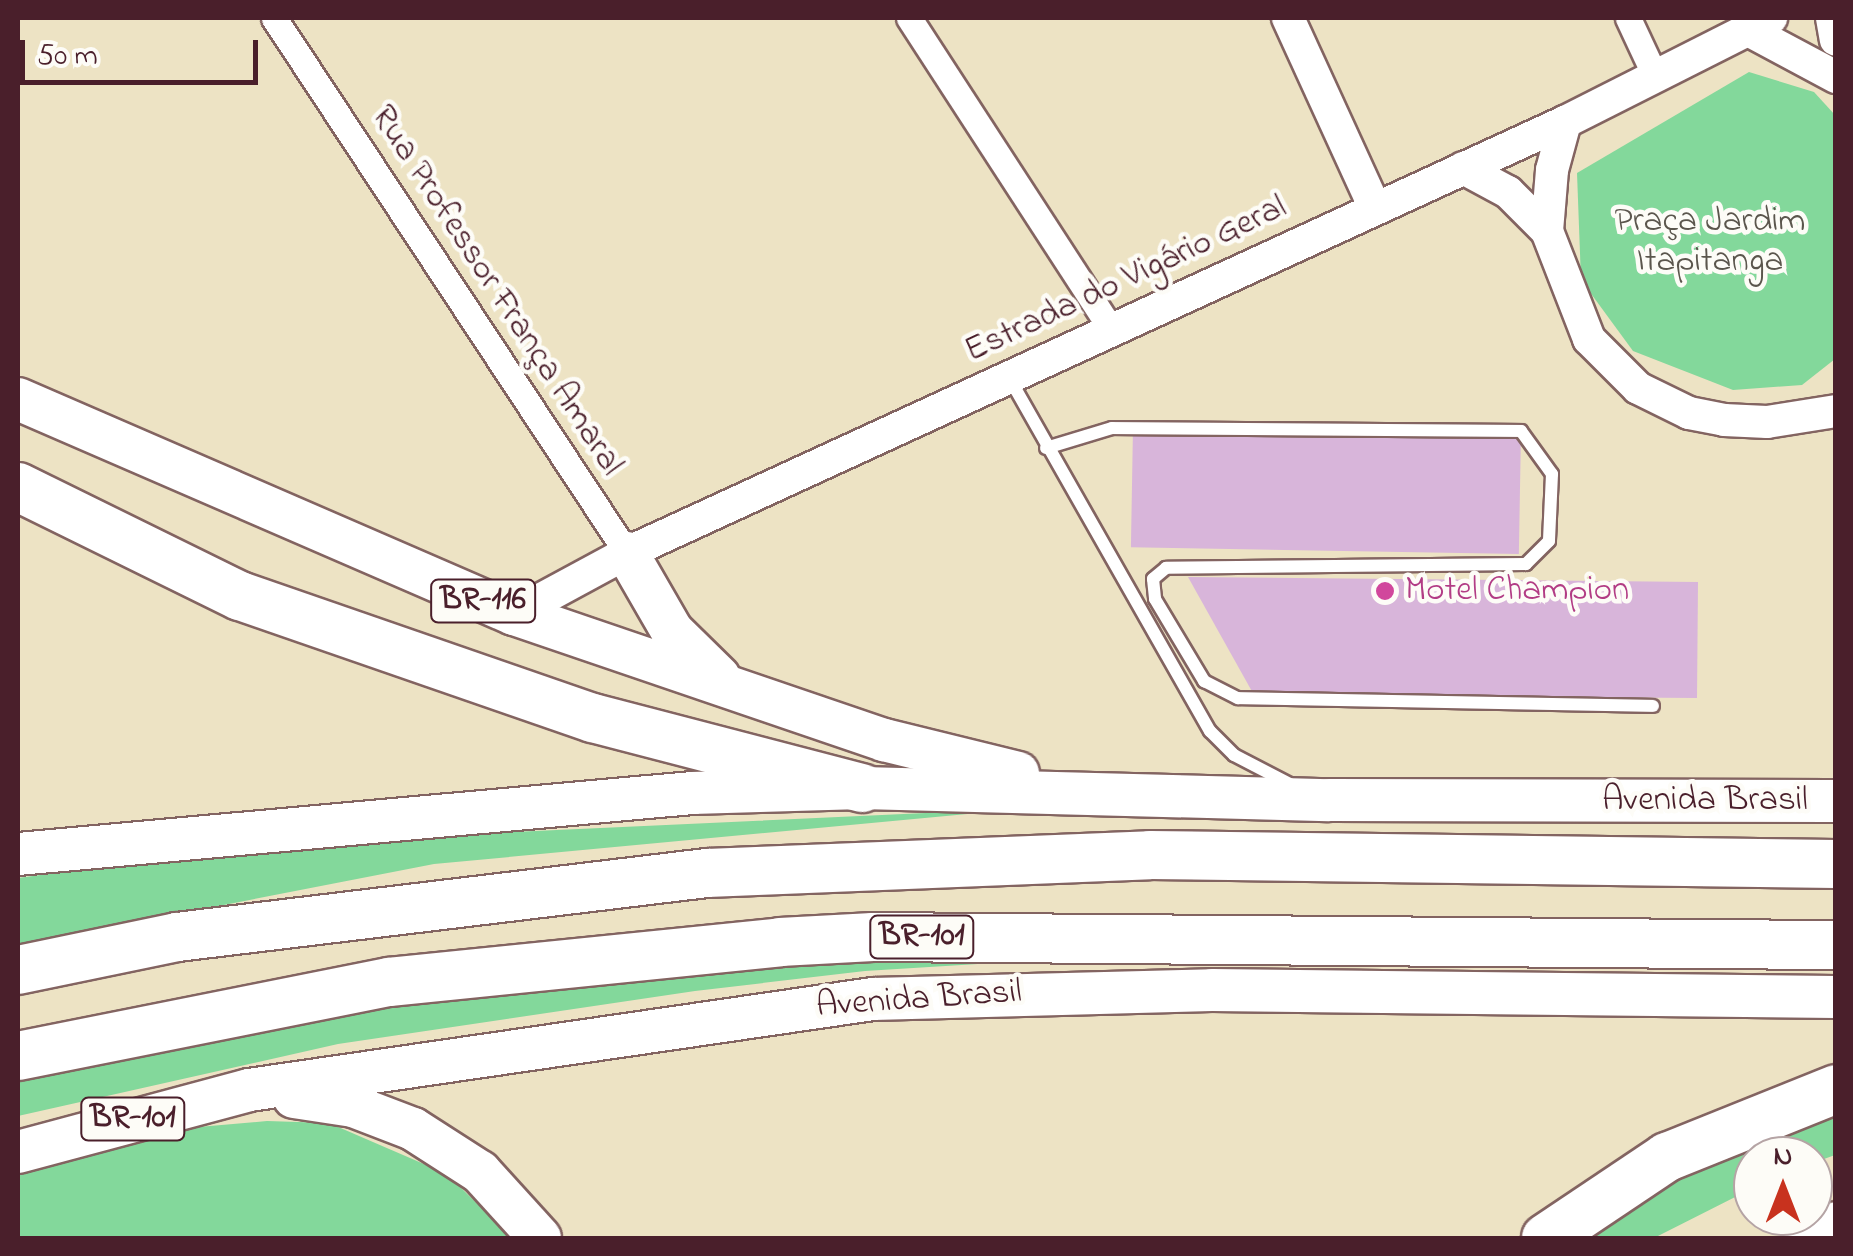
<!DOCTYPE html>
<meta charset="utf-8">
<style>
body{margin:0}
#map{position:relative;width:1853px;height:1256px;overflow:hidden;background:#ede3c4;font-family:"Indie Flower",sans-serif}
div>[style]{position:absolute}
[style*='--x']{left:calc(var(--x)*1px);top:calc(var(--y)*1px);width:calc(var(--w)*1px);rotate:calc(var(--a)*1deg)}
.green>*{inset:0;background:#83d89b}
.building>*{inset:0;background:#d8b5da;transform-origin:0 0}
.roads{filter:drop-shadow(2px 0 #836461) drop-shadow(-2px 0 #836461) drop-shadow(0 2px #836461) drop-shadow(0 -2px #836461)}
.service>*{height:12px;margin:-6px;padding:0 6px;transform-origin:6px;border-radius:6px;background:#fff}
.minor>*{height:25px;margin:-12.5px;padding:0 12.5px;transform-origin:12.5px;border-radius:12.5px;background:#fff}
.tertiary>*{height:32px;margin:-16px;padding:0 16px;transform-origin:16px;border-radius:16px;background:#fff}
.trunk>*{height:42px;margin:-21px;padding:0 21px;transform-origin:21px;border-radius:21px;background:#fff}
.motorway>*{height:48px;margin:-24px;padding:0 24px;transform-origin:24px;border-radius:24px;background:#fff}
.dots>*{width:28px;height:28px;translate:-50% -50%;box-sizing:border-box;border:5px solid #fdfcf7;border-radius:50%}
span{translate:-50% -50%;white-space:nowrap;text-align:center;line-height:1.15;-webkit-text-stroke:9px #fdfcf7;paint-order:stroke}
.shield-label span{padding:2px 8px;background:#fdfcf7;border:2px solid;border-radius:8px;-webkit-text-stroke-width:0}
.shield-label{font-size:32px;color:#4a1f2b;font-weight:700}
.park-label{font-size:35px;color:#5b564d}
.street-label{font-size:35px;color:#4a1f2b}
.hotel-label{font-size:35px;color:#b23c85}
.left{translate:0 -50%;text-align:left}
.frame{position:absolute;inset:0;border:20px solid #4a1f2b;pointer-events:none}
.north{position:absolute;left:1733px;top:1136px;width:100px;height:100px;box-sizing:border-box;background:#fdfcf7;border:2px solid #b5a4a5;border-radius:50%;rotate:0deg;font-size:28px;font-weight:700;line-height:40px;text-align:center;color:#4a1f2b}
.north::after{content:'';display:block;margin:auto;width:35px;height:45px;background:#c8321e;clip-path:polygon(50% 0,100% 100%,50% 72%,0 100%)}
.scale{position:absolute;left:20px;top:40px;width:238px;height:45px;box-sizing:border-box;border:5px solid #4a1f2b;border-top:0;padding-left:12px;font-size:30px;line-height:35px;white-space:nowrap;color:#4a1f2b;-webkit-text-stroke:8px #fdfcf7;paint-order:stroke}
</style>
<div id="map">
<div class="green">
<i style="clip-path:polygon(1749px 72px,1814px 92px,1835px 115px,1835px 359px,1802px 385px,1733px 390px,1633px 351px,1581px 280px,1577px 173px)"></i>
<i style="clip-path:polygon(1032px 808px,434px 864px,18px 945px,18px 878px,278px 843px)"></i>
<i style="clip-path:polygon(899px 945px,1093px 957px,865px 971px,695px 991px,338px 1044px,18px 1116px,18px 1075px,327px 1000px)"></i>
<i style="clip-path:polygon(1835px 1115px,1835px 1155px,1813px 1163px,1813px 1156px,1753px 1156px,1753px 1188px,1654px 1238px,1555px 1238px,1738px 1137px)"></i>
<i style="clip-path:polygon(267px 1121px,329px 1123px,447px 1174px,512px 1238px,18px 1238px,18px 1166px,187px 1128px)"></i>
</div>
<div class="building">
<i style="left:1521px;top:431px;width:123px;height:388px;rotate:91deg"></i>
<i style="clip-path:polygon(1188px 577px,1698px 582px,1697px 698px,1254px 695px)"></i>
</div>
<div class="roads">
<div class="service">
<i style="--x:1011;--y:381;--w:403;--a:60.4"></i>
<i style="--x:1210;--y:731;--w:34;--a:45"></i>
<i style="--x:1234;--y:755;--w:63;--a:27.4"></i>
<i style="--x:1046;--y:448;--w:69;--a:-16.9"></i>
<i style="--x:1112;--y:428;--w:409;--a:0.4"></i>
<i style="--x:1521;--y:431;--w:53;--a:54.2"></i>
<i style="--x:1552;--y:474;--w:67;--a:92.6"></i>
<i style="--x:1549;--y:541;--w:33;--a:135"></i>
<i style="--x:1526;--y:564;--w:360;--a:179.4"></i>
<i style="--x:1166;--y:568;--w:17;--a:140"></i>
<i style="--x:1153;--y:579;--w:20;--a:84"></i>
<i style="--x:1155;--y:599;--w:96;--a:59.1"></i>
<i style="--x:1204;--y:681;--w:38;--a:27"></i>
<i style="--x:1238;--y:698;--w:415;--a:1.1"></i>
</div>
<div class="minor">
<i style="--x:274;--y:18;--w:641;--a:56.58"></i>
<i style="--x:909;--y:18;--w:373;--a:57"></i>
<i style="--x:1628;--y:18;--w:66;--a:65"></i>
</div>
<div class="tertiary">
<i style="--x:1288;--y:18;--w:209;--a:65.4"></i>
<i style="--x:1832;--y:18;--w:22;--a:80"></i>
<i style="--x:1748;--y:30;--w:100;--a:28.1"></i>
<i style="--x:1463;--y:168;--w:51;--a:28.1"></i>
<i style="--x:1508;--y:192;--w:55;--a:45"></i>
<i style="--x:1547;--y:231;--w:116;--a:68.7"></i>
<i style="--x:1589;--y:339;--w:69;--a:45"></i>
<i style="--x:1638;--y:388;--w:57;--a:26.1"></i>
<i style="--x:1689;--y:413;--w:36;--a:11"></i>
<i style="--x:1724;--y:420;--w:43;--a:2.7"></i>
<i style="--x:1767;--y:422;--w:70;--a:-9.1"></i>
<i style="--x:1547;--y:231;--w:61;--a:-85.3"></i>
<i style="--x:1552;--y:170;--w:50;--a:-74.8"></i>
<i style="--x:514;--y:614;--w:128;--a:-28.4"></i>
<i style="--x:627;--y:553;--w:1032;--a:-24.68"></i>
<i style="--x:1565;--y:122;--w:231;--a:-26.8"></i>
</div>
<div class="trunk">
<i style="--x:18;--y:399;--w:541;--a:23.44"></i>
<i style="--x:514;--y:614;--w:391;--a:18.8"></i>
<i style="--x:884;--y:740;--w:138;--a:13.8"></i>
<i style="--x:627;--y:553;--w:90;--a:60"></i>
<i style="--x:672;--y:631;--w:66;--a:44.4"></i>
<i style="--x:18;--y:854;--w:677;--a:-5.17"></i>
<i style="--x:692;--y:793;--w:170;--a:-1.7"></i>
<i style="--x:862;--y:788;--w:467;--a:1.5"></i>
<i style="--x:1329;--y:800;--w:507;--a:0.11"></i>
<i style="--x:294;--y:1097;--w:60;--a:8.7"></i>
<i style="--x:353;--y:1106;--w:64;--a:21"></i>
<i style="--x:413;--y:1129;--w:80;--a:32.7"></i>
<i style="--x:480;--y:1172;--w:89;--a:47.7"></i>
<i style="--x:18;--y:1152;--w:239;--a:-15"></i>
<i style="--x:249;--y:1090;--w:631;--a:-8.3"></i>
<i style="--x:873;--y:999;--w:339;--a:-1.5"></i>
<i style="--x:1212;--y:990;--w:624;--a:0.64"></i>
</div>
<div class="motorway">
<i style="--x:18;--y:487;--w:247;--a:26.2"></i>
<i style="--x:240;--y:596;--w:373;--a:19.1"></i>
<i style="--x:593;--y:718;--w:278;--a:14.6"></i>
<i style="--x:18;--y:970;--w:162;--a:-11.7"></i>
<i style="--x:177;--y:937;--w:534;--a:-6.89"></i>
<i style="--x:707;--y:873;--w:443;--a:-2.3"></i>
<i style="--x:1150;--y:855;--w:686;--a:0.75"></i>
<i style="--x:18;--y:1056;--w:378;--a:-11.3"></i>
<i style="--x:389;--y:982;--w:393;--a:-5.8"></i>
<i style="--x:780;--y:942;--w:93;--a:-3.1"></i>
<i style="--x:873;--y:937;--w:963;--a:0.48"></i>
<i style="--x:1546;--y:1238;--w:146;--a:-33.8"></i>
<i style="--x:1667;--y:1157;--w:182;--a:-21.9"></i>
<i style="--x:1808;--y:1238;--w:30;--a:-23"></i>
</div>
</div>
<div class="dots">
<i style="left:1385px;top:591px;background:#d1479c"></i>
</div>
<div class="shield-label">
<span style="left:483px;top:601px">BR-116</span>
<span style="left:922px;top:937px">BR-101</span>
<span style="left:133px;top:1119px">BR-101</span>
</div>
<div class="park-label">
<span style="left:1710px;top:242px">Praça Jardim<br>Itapitanga</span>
</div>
<div class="street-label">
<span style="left:1126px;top:280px;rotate:-25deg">Estrada do Vigário Geral</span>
<span style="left:496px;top:291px;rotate:57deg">Rua Professor França Amaral</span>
<span style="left:1705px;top:801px">Avenida Brasil</span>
<span style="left:919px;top:1000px;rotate:-4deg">Avenida Brasil</span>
</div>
<div class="hotel-label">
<span class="left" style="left:1405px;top:591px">Motel Champion</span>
</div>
<div class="frame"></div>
<div class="north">N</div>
<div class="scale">50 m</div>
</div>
